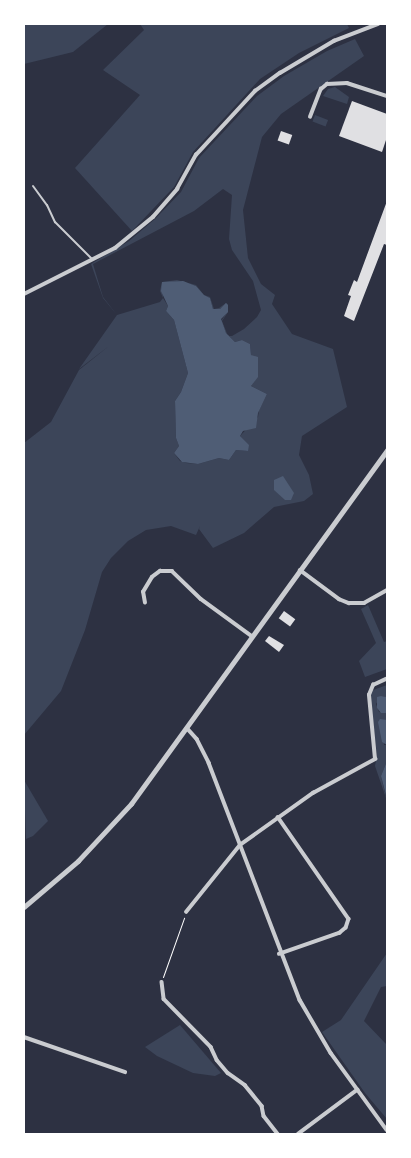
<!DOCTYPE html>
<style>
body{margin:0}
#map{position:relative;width:411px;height:1158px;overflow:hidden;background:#2d3142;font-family:"Nunito Sans",sans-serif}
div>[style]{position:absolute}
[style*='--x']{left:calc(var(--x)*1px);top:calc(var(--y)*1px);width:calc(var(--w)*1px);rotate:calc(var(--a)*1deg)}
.green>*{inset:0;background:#3c4559;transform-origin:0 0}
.water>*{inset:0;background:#4f5d75}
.building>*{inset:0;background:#e0e0e3;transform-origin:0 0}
.path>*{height:1px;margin:-0.5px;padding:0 0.5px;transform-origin:0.5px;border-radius:0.5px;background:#fff}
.service>*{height:2px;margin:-1px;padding:0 1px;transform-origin:1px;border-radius:1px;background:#caccd0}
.minor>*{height:3.5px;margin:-1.75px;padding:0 1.75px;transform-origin:1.75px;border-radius:1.75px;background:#caccd0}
.tertiary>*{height:4.5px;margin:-2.25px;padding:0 2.25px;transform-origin:2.25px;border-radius:2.25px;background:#caccd0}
span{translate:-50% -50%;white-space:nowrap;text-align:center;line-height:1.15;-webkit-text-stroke:4px #fff;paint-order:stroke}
.frame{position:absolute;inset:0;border:25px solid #fff;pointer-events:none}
</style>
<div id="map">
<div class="green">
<i style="clip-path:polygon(24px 24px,108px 24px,73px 52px,24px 64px)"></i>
<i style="clip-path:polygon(140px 24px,347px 24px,349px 28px,299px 53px,260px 79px,193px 152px,174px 187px,132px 231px,75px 168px,140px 95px,103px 70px,144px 30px)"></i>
<i style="clip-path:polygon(evenodd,355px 39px,364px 56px,281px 114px,262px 137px,243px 210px,248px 258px,261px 284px,275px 295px,272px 304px,292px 334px,333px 349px,347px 407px,302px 436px,299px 455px,309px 475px,313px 494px,304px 501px,274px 507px,244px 533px,213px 548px,199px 529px,200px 526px,196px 535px,171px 526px,146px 530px,128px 541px,111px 558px,102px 572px,85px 630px,61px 691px,24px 735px,24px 443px,51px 422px,79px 370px,109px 346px,125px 344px,109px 346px,79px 369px,117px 315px,103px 298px,91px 264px,129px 241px,155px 219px,181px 192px,199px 158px,257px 96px,284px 76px,327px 51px,355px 39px,223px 189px,232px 195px,229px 239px,232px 250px,253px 281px,261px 310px,257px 317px,244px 329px,232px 336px,228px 336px,222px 321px,228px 312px,228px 305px,226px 303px,219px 308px,214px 309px,210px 297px,204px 295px,196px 285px,177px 280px,162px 282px,160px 291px,163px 298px,160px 302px,117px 315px,103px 297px,93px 264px,194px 211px,223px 189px,355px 39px,183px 281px,196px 286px,204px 295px,210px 298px,213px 309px,220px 309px,226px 304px,228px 311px,221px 321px,226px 333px,235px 342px,242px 340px,250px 344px,251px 355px,258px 361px,257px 375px,251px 386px,267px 394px,259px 410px,258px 417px,240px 436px,247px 451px,236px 450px,229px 460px,219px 458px,198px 464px,186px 463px,180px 461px,174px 453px,179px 446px,176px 438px,175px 401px,181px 392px,188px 373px,174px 320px,166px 311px,168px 306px,163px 298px,162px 283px,183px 281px)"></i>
<i style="clip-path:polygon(335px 87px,349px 97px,347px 104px,323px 96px,328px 89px)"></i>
<i style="left:315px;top:115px;width:14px;height:7px;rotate:21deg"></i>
<i style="clip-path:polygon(368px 605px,384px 642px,387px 641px,387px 669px,365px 677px,359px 661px,376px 643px,361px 609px)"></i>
<i style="clip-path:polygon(387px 685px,387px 697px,381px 696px,376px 704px,379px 712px,387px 713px,384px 745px,387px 745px,387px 761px,381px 776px,387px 801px,375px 766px,377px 755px,370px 695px,373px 690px)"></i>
<i style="clip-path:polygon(24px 780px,48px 821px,33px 836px,26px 839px)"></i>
<i style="clip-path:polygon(387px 953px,387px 986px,381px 987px,364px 1021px,387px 1045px,387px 1119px,365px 1093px,322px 1032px,341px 1020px)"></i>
<i style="clip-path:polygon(180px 1025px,221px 1073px,215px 1076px,193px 1073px,157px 1056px,145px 1047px)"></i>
</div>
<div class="water">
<i style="clip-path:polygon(183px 281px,196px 286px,204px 295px,210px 298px,213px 309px,220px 309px,226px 303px,228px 305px,228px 312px,221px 319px,226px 333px,235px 342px,242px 340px,250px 344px,251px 355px,258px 357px,258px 377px,251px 386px,267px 394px,258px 413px,256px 428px,243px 431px,240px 436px,249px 445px,248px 451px,236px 450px,229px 460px,219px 458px,198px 464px,182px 462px,174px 453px,179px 446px,176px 438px,175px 401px,181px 392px,188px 373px,174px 320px,166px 311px,168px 306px,161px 291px,162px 282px)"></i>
<i style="clip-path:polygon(283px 476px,294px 493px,291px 500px,285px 500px,274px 490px,274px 480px)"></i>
<i style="clip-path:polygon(381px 696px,387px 697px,387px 713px,381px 713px,377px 708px,377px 697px)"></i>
<i style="clip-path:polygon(380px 719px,387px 720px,387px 745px,382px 742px,378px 722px)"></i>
<i style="clip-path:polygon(387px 761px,387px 799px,381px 776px)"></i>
</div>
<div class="building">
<i style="clip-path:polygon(352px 101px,387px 114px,387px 137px,382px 152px,339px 136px)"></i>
<i style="left:281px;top:131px;width:12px;height:10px;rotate:20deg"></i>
<i style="clip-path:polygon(387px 201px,387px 245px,384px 244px,354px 321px,344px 316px,351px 296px,348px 295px,354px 280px,357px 282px)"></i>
<i style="left:284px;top:611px;width:14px;height:9px;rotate:36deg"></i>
<i style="clip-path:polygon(269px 636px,284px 645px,279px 652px,265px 641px)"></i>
</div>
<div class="path">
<i style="--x:163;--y:977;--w:63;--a:-70.4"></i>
</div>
<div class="service">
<i style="--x:33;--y:186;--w:24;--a:54"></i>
<i style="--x:47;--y:205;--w:19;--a:65"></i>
<i style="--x:55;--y:222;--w:52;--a:45"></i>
</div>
<div class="minor">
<i style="--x:310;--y:117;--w:30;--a:-69"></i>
<i style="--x:321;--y:89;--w:8;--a:-40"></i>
<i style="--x:327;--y:84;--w:20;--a:-3"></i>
<i style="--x:347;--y:83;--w:42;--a:18"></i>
<i style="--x:24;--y:294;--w:102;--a:-26.8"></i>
<i style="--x:115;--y:248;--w:49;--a:-39.2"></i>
<i style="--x:153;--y:217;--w:37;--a:-49"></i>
<i style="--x:177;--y:189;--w:39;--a:-61"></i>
<i style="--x:196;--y:155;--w:87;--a:-47.3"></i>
<i style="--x:255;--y:91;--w:31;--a:-36"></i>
<i style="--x:280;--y:73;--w:63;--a:-30.7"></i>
<i style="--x:334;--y:41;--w:47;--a:-21.1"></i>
<i style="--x:300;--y:570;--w:49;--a:36.6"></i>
<i style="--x:339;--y:599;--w:11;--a:22"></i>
<i style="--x:349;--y:603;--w:15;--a:0"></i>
<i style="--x:364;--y:603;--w:26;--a:-29"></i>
<i style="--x:145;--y:603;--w:11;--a:-100"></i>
<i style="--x:143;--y:592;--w:17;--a:-59"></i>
<i style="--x:152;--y:577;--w:10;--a:-37"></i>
<i style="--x:160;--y:571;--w:12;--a:0"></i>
<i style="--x:172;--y:571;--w:40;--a:44"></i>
<i style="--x:201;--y:599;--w:63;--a:36"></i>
<i style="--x:187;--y:728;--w:15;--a:48"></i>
<i style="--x:197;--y:739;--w:27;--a:63"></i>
<i style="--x:209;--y:763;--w:254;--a:69"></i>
<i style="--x:300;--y:1000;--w:61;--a:59.7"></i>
<i style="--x:331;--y:1053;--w:95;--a:54"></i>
<i style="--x:278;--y:817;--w:124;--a:55.2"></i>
<i style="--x:349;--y:919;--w:9;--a:108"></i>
<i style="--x:346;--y:928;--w:8;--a:140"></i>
<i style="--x:340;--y:933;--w:64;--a:160.7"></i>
<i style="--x:186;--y:912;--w:86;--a:-51.1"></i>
<i style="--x:240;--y:845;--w:90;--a:-35.5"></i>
<i style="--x:313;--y:793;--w:71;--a:-28.7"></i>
<i style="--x:375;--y:759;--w:64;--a:-95.4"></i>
<i style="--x:369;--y:695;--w:11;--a:-68"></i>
<i style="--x:373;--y:685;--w:14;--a:-25"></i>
<i style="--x:162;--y:982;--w:17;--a:83"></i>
<i style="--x:164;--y:999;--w:67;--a:45.6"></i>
<i style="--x:211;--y:1047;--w:14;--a:65"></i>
<i style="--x:217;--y:1060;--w:17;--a:50"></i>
<i style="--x:228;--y:1073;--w:21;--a:35"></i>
<i style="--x:245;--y:1085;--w:27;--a:51"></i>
<i style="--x:262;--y:1106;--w:10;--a:79"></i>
<i style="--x:264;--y:1116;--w:23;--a:52"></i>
<i style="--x:24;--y:1037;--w:107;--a:19.1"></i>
<i style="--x:298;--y:1134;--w:74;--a:-36.7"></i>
</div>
<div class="tertiary">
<i style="--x:24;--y:907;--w:71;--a:-40.4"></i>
<i style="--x:78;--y:861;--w:78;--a:-47.1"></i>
<i style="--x:131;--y:804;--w:437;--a:-54.1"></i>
</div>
<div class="frame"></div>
</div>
